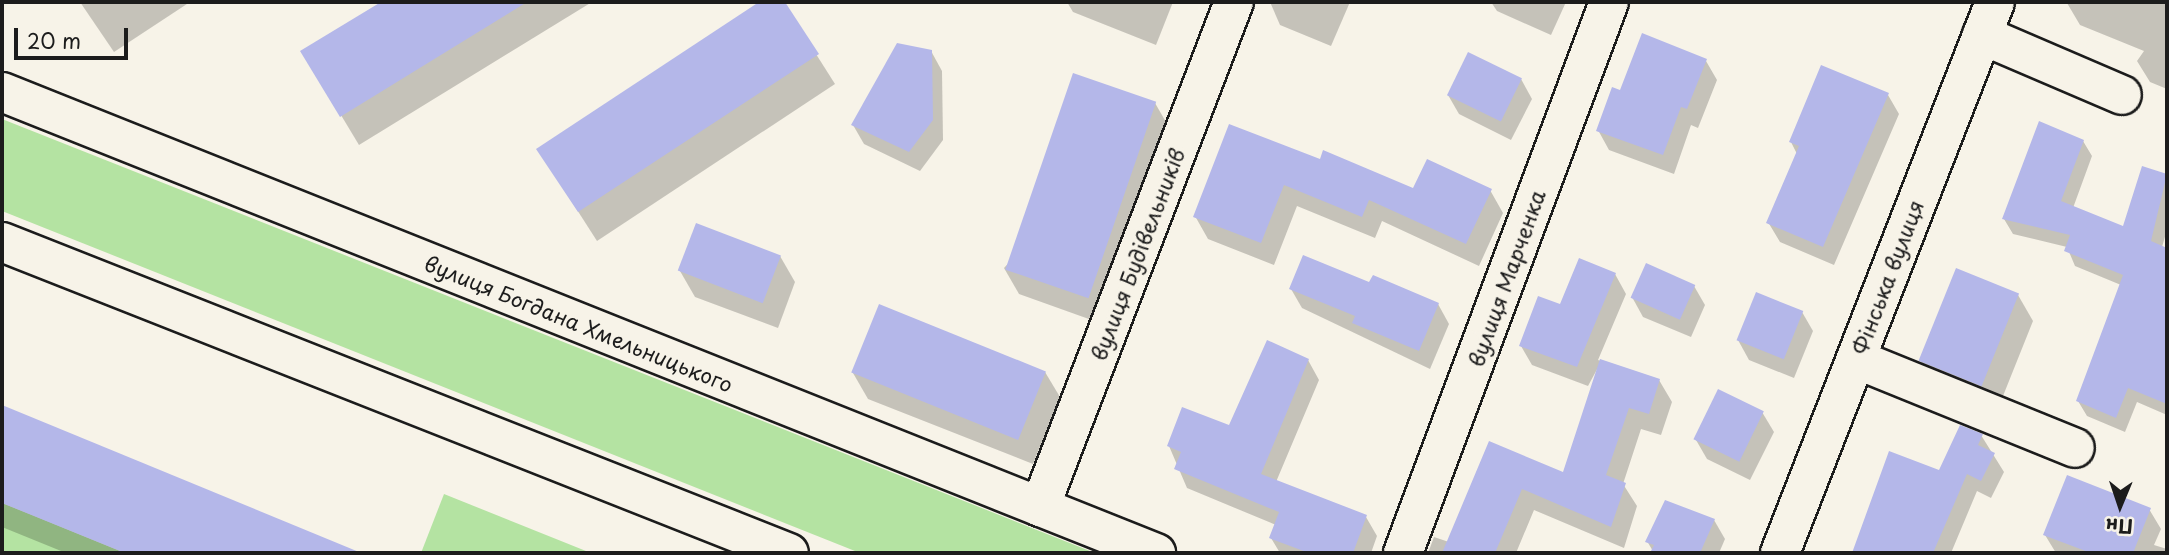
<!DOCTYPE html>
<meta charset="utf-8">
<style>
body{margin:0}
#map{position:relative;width:2169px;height:555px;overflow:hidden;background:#f7f3e8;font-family:"Playpen Sans",sans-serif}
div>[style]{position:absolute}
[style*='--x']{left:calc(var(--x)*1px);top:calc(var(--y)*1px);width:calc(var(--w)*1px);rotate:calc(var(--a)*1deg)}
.green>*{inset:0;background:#b4e3a2}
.shadow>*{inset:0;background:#0003}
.building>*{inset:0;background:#b4b7e9;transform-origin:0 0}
.roads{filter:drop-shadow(2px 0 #1c1c1c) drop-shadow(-2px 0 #1c1c1c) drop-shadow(0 2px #1c1c1c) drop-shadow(0 -2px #1c1c1c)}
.minor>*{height:38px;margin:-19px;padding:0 19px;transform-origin:19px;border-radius:19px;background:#f7f3e8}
.tertiary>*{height:38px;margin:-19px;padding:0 19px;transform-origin:19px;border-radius:19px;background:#f7f3e8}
span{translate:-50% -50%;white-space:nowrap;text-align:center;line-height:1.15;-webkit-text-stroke:7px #f7f3e8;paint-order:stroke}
.street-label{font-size:21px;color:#1c1c1c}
.frame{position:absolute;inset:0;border:4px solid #1c1c1c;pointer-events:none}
.north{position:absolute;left:2085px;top:471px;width:70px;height:70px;-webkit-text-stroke:5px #f7f3e8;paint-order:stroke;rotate:182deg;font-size:19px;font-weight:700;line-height:28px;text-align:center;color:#1c1c1c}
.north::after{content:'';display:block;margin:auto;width:24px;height:32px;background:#1c1c1c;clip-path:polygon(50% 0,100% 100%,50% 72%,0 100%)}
.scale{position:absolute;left:14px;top:28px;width:114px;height:32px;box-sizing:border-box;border:4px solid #1c1c1c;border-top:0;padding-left:9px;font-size:21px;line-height:24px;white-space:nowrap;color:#1c1c1c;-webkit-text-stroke:5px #f7f3e8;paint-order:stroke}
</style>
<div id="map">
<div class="green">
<i style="clip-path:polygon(2px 119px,1095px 553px,860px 553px,2px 211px)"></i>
<i style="clip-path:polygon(444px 494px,591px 553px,421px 553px)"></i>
<i style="clip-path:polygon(2px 503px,32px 515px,125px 553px,2px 553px)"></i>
</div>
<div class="shadow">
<i style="clip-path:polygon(80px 2px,190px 2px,114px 52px)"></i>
<i style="clip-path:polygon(384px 2px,592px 2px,359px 145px,303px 52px)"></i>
<i style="clip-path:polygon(762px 2px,783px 2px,835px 84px,597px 241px,538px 149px)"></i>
<i style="clip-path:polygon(1067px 2px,1173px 2px,1156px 45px,1073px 12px)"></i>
<i style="clip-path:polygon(1270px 2px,1350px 2px,1331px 46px,1280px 25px)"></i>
<i style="clip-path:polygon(1491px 2px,1566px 2px,1551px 35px,1497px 11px)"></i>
<i style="clip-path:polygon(2167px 2px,2167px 89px,2150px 82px,2137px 61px,2144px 51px,2080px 25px,2067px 3px)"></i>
<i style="clip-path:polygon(931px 51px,942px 71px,943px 140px,920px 171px,864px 144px,853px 125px)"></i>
<i style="clip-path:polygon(1706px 61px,1717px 80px,1698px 128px,1691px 125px,1674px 174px,1609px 150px,1598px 130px,1621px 92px)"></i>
<i style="clip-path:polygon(1521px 79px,1532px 99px,1511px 140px,1459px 114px,1448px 95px)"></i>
<i style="clip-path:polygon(1888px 95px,1899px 114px,1834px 265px,1780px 242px,1768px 222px,1797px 154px,1791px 142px)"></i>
<i style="clip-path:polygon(1155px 103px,1170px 129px,1100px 323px,1019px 294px,1004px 268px)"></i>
<i style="clip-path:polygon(2083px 141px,2092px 156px,2073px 208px,2124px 228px,2143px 168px,2167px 176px,2167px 230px,2162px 247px,2167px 250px,2167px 415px,2137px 402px,2125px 432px,2087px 416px,2078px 401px,2121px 285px,2075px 266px,2067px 247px,2013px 234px,2004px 219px)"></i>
<i style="clip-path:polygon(1320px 161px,1414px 190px,1490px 190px,1503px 213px,1479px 266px,1382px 221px,1375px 238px,1297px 206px,1274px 265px,1208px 239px,1195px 216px)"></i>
<i style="clip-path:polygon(780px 256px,795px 282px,778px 328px,695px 297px,680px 271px)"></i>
<i style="clip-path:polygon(1615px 274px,1626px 294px,1598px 360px,1659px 380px,1672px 402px,1661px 435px,1641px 429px,1623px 484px,1637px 506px,1624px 548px,1534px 510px,1516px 553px,1428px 553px,1434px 537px,1449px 542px,1489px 444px,1564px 474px,1601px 362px,1588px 386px,1532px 365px,1521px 346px,1561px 306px)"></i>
<i style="clip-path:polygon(1370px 284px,1438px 304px,1449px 324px,1430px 369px,1302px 308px,1291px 289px)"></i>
<i style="clip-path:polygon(1694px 286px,1705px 305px,1691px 337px,1643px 317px,1632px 297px)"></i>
<i style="clip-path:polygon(2018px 295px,2033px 321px,1997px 411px,1936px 387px,1921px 361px)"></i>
<i style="clip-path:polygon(1802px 312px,1813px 331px,1794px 378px,1749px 360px,1738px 340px)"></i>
<i style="clip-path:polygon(1308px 360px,1319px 380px,1276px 482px,1366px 517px,1377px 536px,1371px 553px,1280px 553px,1271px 538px,1276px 525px,1187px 488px,1169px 446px,1230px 427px)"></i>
<i style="clip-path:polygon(1045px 372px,1060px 397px,1033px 464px,868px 399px,853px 373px)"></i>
<i style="clip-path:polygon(2px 407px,357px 553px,66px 553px,2px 527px)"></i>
<i style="clip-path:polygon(1762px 412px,1774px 432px,1750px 480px,1707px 459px,1696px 440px)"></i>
<i style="clip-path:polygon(1981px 435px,2004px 472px,1991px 498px,1977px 491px,1951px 553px,1854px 553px,1890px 453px,1940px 472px)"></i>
<i style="clip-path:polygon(2149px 509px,2161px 529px,2154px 545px,2167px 549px,2167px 553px,2056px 553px,2045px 535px)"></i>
<i style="clip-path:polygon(1714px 520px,1725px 539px,1719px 553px,1654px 553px,1647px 541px)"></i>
</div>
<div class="building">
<i style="clip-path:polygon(381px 2px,527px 2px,340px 117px,300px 51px)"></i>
<i style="clip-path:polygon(759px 2px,785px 2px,819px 54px,578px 212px,536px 149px)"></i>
<i style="clip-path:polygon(1642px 33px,1707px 59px,1687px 109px,1681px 107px,1663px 155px,1596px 131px,1612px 87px,1620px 90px)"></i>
<i style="clip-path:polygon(897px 43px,932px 50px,933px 120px,909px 152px,851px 125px)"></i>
<i style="left:1468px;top:52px;width:60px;height:48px;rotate:26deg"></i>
<i style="clip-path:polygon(1821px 65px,1889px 93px,1823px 247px,1766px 223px,1799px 146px,1789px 142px)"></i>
<i style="left:1073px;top:73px;width:88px;height:208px;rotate:19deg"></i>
<i style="clip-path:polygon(2039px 121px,2084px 140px,2061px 201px,2123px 226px,2142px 166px,2167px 174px,2151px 241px,2167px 248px,2167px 404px,2128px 388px,2116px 418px,2076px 401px,2123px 275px,2064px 251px,2070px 235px,2002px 219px)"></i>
<i style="clip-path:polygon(1229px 124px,1320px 159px,1323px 150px,1413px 188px,1427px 159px,1492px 189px,1466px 244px,1369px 200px,1362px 217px,1284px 185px,1261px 243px,1193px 217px)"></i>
<i style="left:696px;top:223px;width:91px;height:51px;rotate:21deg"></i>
<i style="clip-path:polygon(1303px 255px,1369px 282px,1373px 275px,1439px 303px,1419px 351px,1352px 323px,1355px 316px,1289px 289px)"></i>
<i style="clip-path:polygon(1579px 258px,1616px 273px,1577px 367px,1519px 346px,1538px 296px,1560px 304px)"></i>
<i style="left:1646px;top:263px;width:54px;height:38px;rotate:24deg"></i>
<i style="left:1956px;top:268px;width:68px;height:100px;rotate:22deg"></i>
<i style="left:1756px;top:292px;width:51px;height:52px;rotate:22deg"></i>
<i style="left:879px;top:304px;width:180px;height:74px;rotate:22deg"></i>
<i style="clip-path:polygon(1267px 340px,1309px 359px,1261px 474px,1367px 515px,1353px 553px,1309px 553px,1269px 538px,1279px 512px,1174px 469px,1181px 452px,1167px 446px,1182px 407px,1229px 425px)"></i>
<i style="clip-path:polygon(1600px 359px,1660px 379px,1649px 414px,1629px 408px,1606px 475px,1626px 483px,1611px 527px,1522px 489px,1495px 553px,1442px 553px,1489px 441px,1563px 472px)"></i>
<i style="left:1718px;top:389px;width:51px;height:56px;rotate:26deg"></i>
<i style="clip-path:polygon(2px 405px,359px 552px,359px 553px,125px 553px,2px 503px)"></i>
<i style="clip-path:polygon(1960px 425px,1983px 434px,1978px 445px,1995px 453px,1981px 481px,1967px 474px,1933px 553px,1852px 553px,1889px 451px,1939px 470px)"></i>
<i style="clip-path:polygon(2067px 475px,2151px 508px,2133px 553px,2091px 553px,2043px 535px)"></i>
<i style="clip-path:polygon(1665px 500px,1715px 519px,1700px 553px,1650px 553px,1654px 545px,1645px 542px)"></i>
</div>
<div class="roads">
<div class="minor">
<i style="--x:1982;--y:35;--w:152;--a:23.2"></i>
<i style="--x:1856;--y:359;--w:236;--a:22.1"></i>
<i style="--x:1040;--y:507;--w:541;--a:-68.99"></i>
<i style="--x:1403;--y:553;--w:588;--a:-69.5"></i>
<i style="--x:1780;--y:553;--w:591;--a:-68.68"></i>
</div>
<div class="tertiary">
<i style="--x:2;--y:92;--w:1243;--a:21.78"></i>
<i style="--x:2;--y:242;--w:846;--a:21.56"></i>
</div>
</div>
<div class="street-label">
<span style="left:1137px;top:254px;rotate:-69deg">вулиця Будівельників</span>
<span style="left:1887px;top:277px;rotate:-69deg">Фінська вулиця</span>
<span style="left:1506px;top:278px;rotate:-70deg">вулиця Марченка</span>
<span style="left:579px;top:323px;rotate:22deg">вулиця Богдана Хмельницького</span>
</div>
<div class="frame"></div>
<div class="north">Пн</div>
<div class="scale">20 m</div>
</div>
